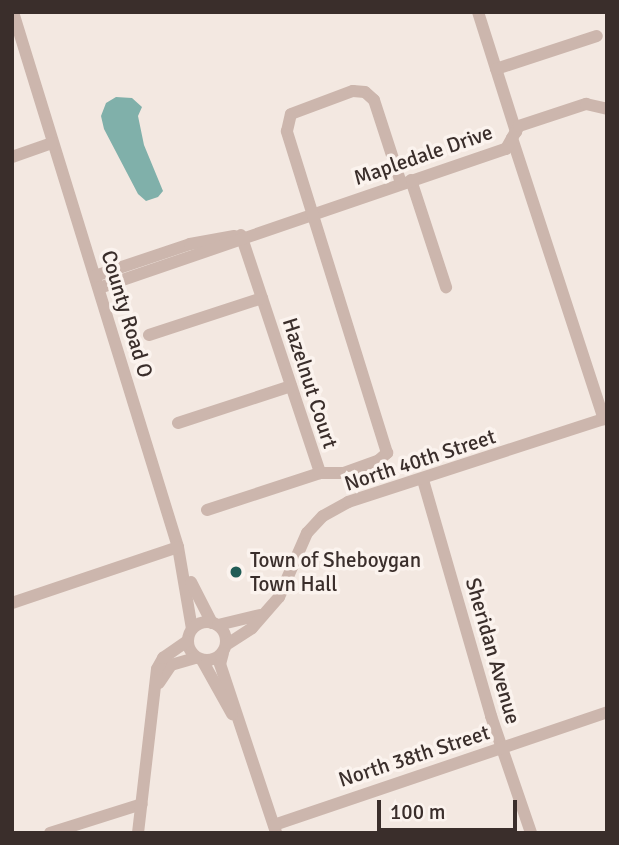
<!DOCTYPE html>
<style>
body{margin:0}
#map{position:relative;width:619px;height:845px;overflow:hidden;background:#f3e8e1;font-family:Signika,sans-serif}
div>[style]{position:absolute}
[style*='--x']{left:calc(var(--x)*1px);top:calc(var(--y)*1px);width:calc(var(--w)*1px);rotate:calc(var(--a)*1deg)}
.water>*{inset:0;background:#80b0aa}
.minor>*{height:12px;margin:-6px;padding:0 6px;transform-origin:6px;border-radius:6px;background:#ccb6ad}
.minor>.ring{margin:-6px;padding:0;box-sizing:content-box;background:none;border:12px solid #ccb6ad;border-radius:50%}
.dots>*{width:19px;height:19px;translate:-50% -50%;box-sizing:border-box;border:4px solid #fbf3ee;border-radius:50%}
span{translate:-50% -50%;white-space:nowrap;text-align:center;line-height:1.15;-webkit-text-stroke:7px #fbf3ee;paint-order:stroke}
.street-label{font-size:21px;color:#3a2e2b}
.poi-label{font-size:21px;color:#3a2e2b}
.left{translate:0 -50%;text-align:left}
.frame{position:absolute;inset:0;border:14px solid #3a2e2b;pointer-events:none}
.scale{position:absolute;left:377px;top:800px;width:140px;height:32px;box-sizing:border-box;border:4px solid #3a2e2b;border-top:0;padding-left:9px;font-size:21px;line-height:24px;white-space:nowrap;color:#3a2e2b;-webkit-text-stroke:5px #fbf3ee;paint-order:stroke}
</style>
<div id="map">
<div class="water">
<i style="clip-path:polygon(116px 97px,132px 98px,142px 107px,138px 116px,144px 145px,163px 191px,158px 197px,146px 201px,138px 194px,104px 129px,101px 116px,106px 103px)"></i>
</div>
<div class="minor">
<i style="--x:13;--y:12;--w:560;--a:72.86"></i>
<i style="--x:178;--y:547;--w:83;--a:80.3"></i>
<i style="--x:478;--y:12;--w:126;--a:72.4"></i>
<i style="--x:496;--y:69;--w:106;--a:-18.1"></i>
<i style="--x:512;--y:138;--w:296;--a:71.9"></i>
<i style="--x:12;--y:157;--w:42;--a:-19.3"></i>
<i style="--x:411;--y:180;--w:113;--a:71.9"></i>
<i style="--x:241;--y:235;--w:251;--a:71.6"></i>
<i style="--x:95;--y:276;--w:100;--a:-18.6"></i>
<i style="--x:190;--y:244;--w:45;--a:-10.3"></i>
<i style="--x:99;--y:288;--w:430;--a:-18.9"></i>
<i style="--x:506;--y:149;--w:26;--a:-61"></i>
<i style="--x:519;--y:126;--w:71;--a:-18.2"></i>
<i style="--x:586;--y:104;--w:22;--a:13"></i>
<i style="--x:149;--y:335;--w:119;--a:-18.1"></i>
<i style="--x:178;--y:423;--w:119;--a:-18.1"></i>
<i style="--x:423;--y:480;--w:246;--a:73.9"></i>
<i style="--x:491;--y:716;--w:124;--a:71.1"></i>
<i style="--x:207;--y:510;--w:119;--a:-18.1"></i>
<i style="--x:320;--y:473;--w:24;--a:0"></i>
<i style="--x:344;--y:473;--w:37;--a:-20"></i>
<i style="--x:379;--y:460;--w:11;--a:-41"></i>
<i style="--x:387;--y:453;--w:337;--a:-107.3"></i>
<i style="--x:287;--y:131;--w:17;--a:-77"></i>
<i style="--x:291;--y:114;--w:66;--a:-20.4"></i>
<i style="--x:353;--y:91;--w:12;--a:5"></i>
<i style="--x:365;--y:92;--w:12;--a:42"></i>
<i style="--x:374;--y:100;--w:87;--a:72"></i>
<i style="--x:191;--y:582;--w:46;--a:62.9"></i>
<i style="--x:12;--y:603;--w:175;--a:-18.6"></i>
<i class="ring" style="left:188px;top:622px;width:26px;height:26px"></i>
<i style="--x:218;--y:625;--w:43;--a:-13.4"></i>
<i style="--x:226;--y:645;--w:31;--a:-33"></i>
<i style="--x:252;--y:628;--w:41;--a:-48.9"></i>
<i style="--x:279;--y:597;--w:70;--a:-66.4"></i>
<i style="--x:307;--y:533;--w:23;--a:-47"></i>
<i style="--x:323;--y:516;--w:29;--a:-29"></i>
<i style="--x:348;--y:502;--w:272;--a:-18"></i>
<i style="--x:223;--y:653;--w:11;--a:105"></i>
<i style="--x:220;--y:664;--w:177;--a:71.6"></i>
<i style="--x:202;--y:660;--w:62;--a:60.9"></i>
<i style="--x:159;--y:683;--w:22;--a:-56"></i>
<i style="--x:171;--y:665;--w:26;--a:-16"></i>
<i style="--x:274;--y:825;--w:352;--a:-18.7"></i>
<i style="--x:50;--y:833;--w:96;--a:-17.5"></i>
<i style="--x:138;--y:833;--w:165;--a:-83.4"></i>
<i style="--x:157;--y:669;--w:13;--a:-61"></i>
<i style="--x:163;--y:658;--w:29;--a:-35"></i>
</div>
<div class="dots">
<i style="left:236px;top:572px;background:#215c56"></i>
</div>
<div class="street-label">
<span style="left:423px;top:155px;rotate:-19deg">Mapledale Drive</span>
<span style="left:127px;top:314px;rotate:73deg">County Road O</span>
<span style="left:310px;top:383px;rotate:72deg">Hazelnut Court</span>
<span style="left:420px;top:460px;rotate:-18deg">North 40th Street</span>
<span style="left:493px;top:651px;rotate:74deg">Sheridan Avenue</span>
<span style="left:414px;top:756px;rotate:-18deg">North 38th Street</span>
</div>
<div class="poi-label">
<span class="left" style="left:250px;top:572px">Town of Sheboygan<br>Town Hall</span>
</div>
<div class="frame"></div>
<div class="scale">100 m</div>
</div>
